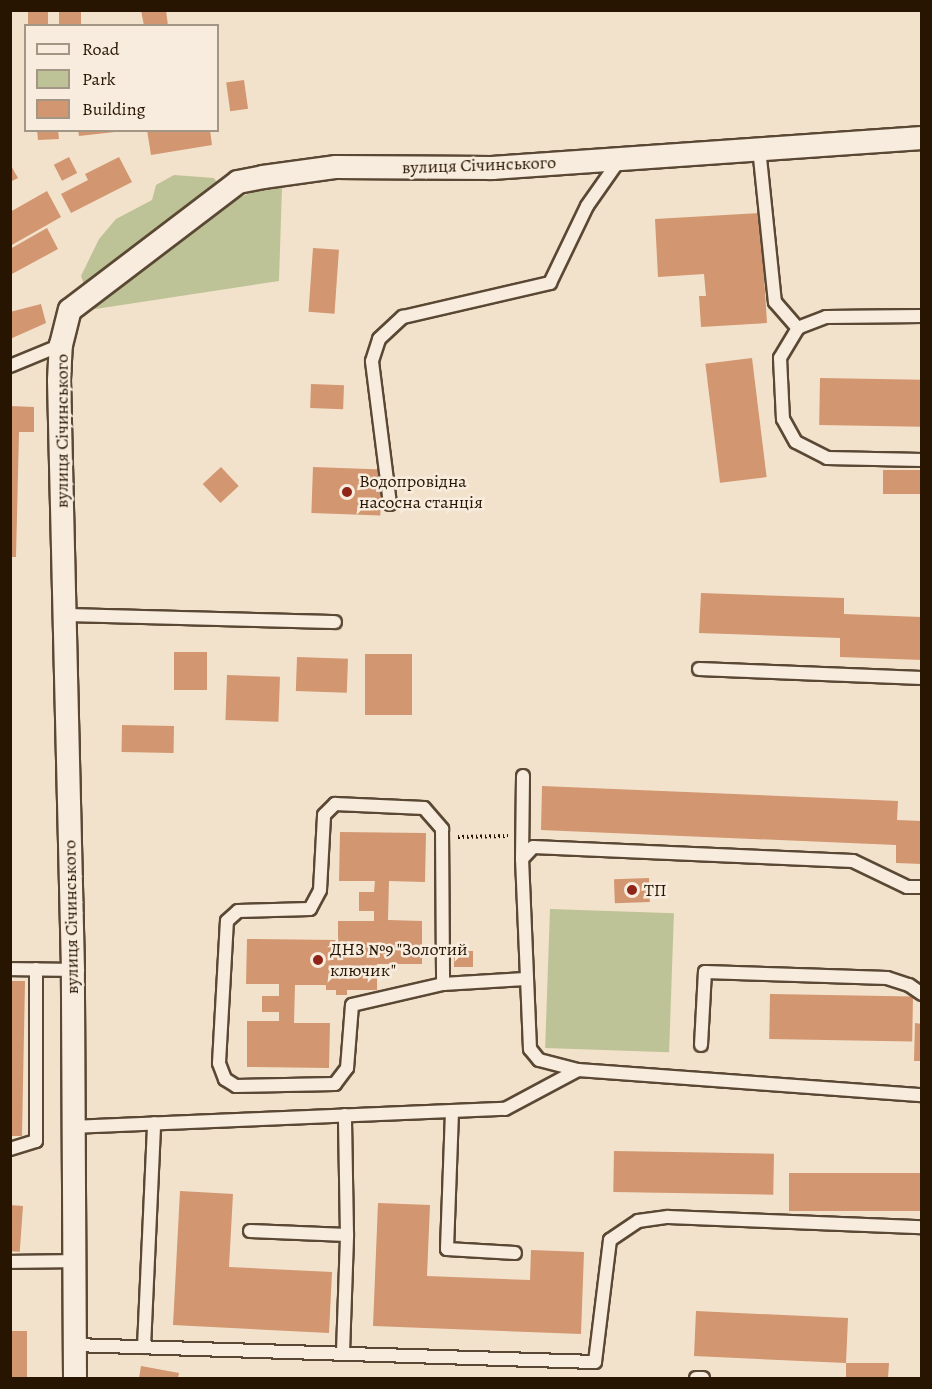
<!DOCTYPE html>
<meta charset="utf-8">
<style>
body{margin:0}
#map{position:relative;width:932px;height:1389px;overflow:hidden;background:#f2e2cb;font-family:Alegreya,serif}
div>[style]{position:absolute}
[style*='--x']{left:calc(var(--x)*1px);top:calc(var(--y)*1px);width:calc(var(--w)*1px);rotate:calc(var(--a)*1deg)}
.green>*{inset:0;background:#bdc396;transform-origin:0 0}
.building>*{inset:0;background:#d29670;transform-origin:0 0}
.path>*{height:4px;margin-top:-2px;transform-origin:0;background:repeating-linear-gradient(90deg,#271401 0 1.5px,transparent 0 4.5px)}
.roads{filter:drop-shadow(2px 0 #5a4834) drop-shadow(-2px 0 #5a4834) drop-shadow(0 2px #5a4834) drop-shadow(0 -2px #5a4834)}
.lane>*{height:12px;margin:-6px;padding:0 6px;transform-origin:6px;border-radius:6px;background:#f7ecdd}
.street>*{height:22px;margin:-11px;padding:0 11px;transform-origin:11px;border-radius:11px;background:#f7ecdd}
.dots>*{width:16px;height:16px;translate:-50% -50%;box-sizing:border-box;border:3px solid #f7ecdd;border-radius:50%}
span{translate:-50% -50%;white-space:nowrap;text-align:center;line-height:1.15;-webkit-text-stroke:5px #f7ecdd;paint-order:stroke}
.street-label{font-size:18px;color:#271401}
.poi-label{font-size:18px;color:#271401}
.left{translate:0 -50%;text-align:left}
.frame{position:absolute;inset:0;border:12px solid #271401;pointer-events:none}
.legend{position:absolute;left:24px;top:24px;width:195px;height:108px;box-sizing:border-box;background:#f7ecdd;border:2px solid #a49685;margin:0;padding:8px 10px;list-style:none;font-size:18px;color:#271401}
.legend li{display:flex;align-items:center;gap:12px;height:30px}
.legend b{width:30px;border:2px solid #a49685}
</style>
<div id="map">
<div class="green">
<i style="clip-path:polygon(174px 175px,214px 178px,219px 186px,85px 287px,81px 276px,99px 239px,116px 219px,152px 200px,156px 185px)"></i>
<i style="clip-path:polygon(282px 187px,279px 281px,89px 310px,81px 315px,140px 273px,209px 211px,262px 188px)"></i>
<i style="left:550px;top:909px;width:124px;height:139px;rotate:2deg"></i>
</div>
<div class="building">
<i style="left:28px;top:10px;width:20px;height:16px"></i>
<i style="left:59px;top:10px;width:22px;height:16px"></i>
<i style="clip-path:polygon(141px 10px,166px 10px,168px 26px,144px 26px)"></i>
<i style="left:244px;top:80px;width:29px;height:18px;rotate:82deg"></i>
<i style="clip-path:polygon(37px 130px,58px 130px,59px 139px,38px 140px)"></i>
<i style="clip-path:polygon(78px 130px,115px 130px,115px 132px,79px 136px)"></i>
<i style="clip-path:polygon(147px 130px,210px 130px,212px 145px,151px 155px)"></i>
<i style="left:69px;top:157px;width:18px;height:17px;rotate:63deg"></i>
<i style="clip-path:polygon(119px 157px,132px 182px,71px 213px,61px 194px,88px 180px,85px 174px)"></i>
<i style="clip-path:polygon(10px 164px,18px 178px,10px 182px)"></i>
<i style="clip-path:polygon(47px 191px,61px 217px,10px 246px,10px 212px)"></i>
<i style="clip-path:polygon(760px 213px,767px 323px,701px 327px,699px 296px,706px 296px,704px 274px,658px 277px,655px 219px)"></i>
<i style="clip-path:polygon(47px 228px,58px 249px,10px 275px,10px 249px)"></i>
<i style="left:313px;top:248px;width:26px;height:64px;rotate:4deg"></i>
<i style="clip-path:polygon(41px 304px,46px 323px,10px 339px,10px 312px)"></i>
<i style="left:752px;top:358px;width:120px;height:47px;rotate:83deg"></i>
<i style="left:820px;top:378px;width:102px;height:47px;rotate:1deg"></i>
<i style="left:311px;top:384px;width:33px;height:24px;rotate:2deg"></i>
<i style="clip-path:polygon(10px 406px,34px 407px,34px 432px,19px 432px,16px 557px,10px 557px)"></i>
<i style="left:221px;top:467px;width:26px;height:25px;rotate:47deg"></i>
<i style="left:313px;top:467px;width:69px;height:46px;rotate:2deg"></i>
<i style="left:883px;top:470px;width:39px;height:24px"></i>
<i style="clip-path:polygon(701px 593px,844px 598px,844px 614px,922px 617px,922px 660px,840px 657px,840px 638px,699px 633px)"></i>
<i style="left:174px;top:652px;width:33px;height:38px"></i>
<i style="left:365px;top:654px;width:47px;height:61px"></i>
<i style="left:297px;top:657px;width:51px;height:34px;rotate:2deg"></i>
<i style="left:227px;top:675px;width:53px;height:45px;rotate:2deg"></i>
<i style="left:122px;top:725px;width:52px;height:27px;rotate:1deg"></i>
<i style="clip-path:polygon(542px 786px,898px 801px,897px 820px,922px 821px,922px 864px,896px 863px,896px 845px,541px 830px)"></i>
<i style="clip-path:polygon(340px 832px,426px 833px,425px 882px,389px 881px,388px 920px,422px 921px,422px 964px,377px 964px,377px 990px,347px 990px,347px 995px,336px 995px,336px 990px,326px 990px,326px 985px,295px 985px,294px 1023px,330px 1023px,329px 1068px,247px 1067px,247px 1021px,279px 1021px,279px 1012px,262px 1012px,262px 996px,279px 996px,279px 984px,246px 984px,247px 939px,338px 940px,338px 921px,374px 921px,374px 911px,359px 911px,359px 892px,374px 892px,375px 881px,339px 881px)"></i>
<i style="left:649px;top:878px;width:24px;height:35px;rotate:88deg"></i>
<i style="left:473px;top:951px;width:16px;height:19px;rotate:90deg"></i>
<i style="clip-path:polygon(10px 981px,25px 981px,22px 1136px,10px 1136px)"></i>
<i style="left:770px;top:994px;width:143px;height:45px;rotate:1deg"></i>
<i style="clip-path:polygon(915px 1023px,922px 1024px,922px 1061px,914px 1061px)"></i>
<i style="left:614px;top:1151px;width:160px;height:41px;rotate:1deg"></i>
<i style="left:922px;top:1173px;width:38px;height:133px;rotate:90deg"></i>
<i style="clip-path:polygon(180px 1191px,233px 1194px,229px 1267px,332px 1272px,329px 1333px,173px 1325px)"></i>
<i style="clip-path:polygon(378px 1203px,430px 1205px,427px 1276px,530px 1280px,531px 1250px,584px 1252px,581px 1334px,373px 1326px)"></i>
<i style="left:10px;top:1205px;width:13px;height:46px;rotate:4deg"></i>
<i style="clip-path:polygon(696px 1311px,848px 1318px,846px 1363px,889px 1363px,888px 1378px,846px 1378px,846px 1363px,694px 1356px)"></i>
<i style="left:10px;top:1331px;width:17px;height:47px"></i>
<i style="clip-path:polygon(141px 1366px,179px 1373px,178px 1378px,139px 1378px)"></i>
</div>
<div class="path">
<i style="--x:458;--y:837;--w:50;--a:-1.1"></i>
</div>
<div class="roads">
<div class="lane">
<i style="--x:759;--y:148;--w:155;--a:84.1"></i>
<i style="--x:775;--y:302;--w:35;--a:49"></i>
<i style="--x:922;--y:316;--w:96;--a:179.4"></i>
<i style="--x:826;--y:317;--w:30;--a:159"></i>
<i style="--x:798;--y:328;--w:35;--a:121"></i>
<i style="--x:780;--y:358;--w:61;--a:87.2"></i>
<i style="--x:783;--y:419;--w:26;--a:61"></i>
<i style="--x:796;--y:442;--w:35;--a:27"></i>
<i style="--x:827;--y:458;--w:95;--a:1.2"></i>
<i style="--x:10;--y:366;--w:55;--a:-22.4"></i>
<i style="--x:390;--y:504;--w:144;--a:-97.2"></i>
<i style="--x:372;--y:361;--w:23;--a:-72"></i>
<i style="--x:379;--y:339;--w:33;--a:-43"></i>
<i style="--x:403;--y:317;--w:151;--a:-13"></i>
<i style="--x:550;--y:283;--w:85;--a:-64.3"></i>
<i style="--x:587;--y:206;--w:57;--a:-54.9"></i>
<i style="--x:64;--y:615;--w:271;--a:1.5"></i>
<i style="--x:699;--y:669;--w:223;--a:2.3"></i>
<i style="--x:335;--y:804;--w:89;--a:2.6"></i>
<i style="--x:424;--y:808;--w:28;--a:49"></i>
<i style="--x:442;--y:829;--w:155;--a:89.6"></i>
<i style="--x:443;--y:984;--w:93;--a:167"></i>
<i style="--x:352;--y:1005;--w:63;--a:94.5"></i>
<i style="--x:347;--y:1068;--w:20;--a:127"></i>
<i style="--x:335;--y:1084;--w:99;--a:178.8"></i>
<i style="--x:236;--y:1086;--w:13;--a:-148"></i>
<i style="--x:225;--y:1079;--w:17;--a:-111"></i>
<i style="--x:219;--y:1063;--w:142;--a:-86.8"></i>
<i style="--x:227;--y:921;--w:15;--a:-42"></i>
<i style="--x:238;--y:911;--w:72;--a:-1.6"></i>
<i style="--x:310;--y:909;--w:21;--a:-62"></i>
<i style="--x:320;--y:890;--w:75;--a:-86.9"></i>
<i style="--x:324;--y:815;--w:16;--a:-45"></i>
<i style="--x:522;--y:859;--w:83;--a:-89.3"></i>
<i style="--x:10;--y:969;--w:63;--a:0.9"></i>
<i style="--x:443;--y:984;--w:82;--a:-3.5"></i>
<i style="--x:701;--y:1045;--w:73;--a:-86.9"></i>
<i style="--x:705;--y:972;--w:182;--a:1.9"></i>
<i style="--x:887;--y:978;--w:23;--a:18"></i>
<i style="--x:909;--y:985;--w:16;--a:35"></i>
<i style="--x:578;--y:1070;--w:40;--a:-165.6"></i>
<i style="--x:539;--y:1060;--w:14;--a:-129"></i>
<i style="--x:530;--y:1049;--w:190;--a:-92.4"></i>
<i style="--x:522;--y:859;--w:16;--a:-47"></i>
<i style="--x:533;--y:847;--w:320;--a:2.5"></i>
<i style="--x:853;--y:861;--w:60;--a:25.7"></i>
<i style="--x:907;--y:887;--w:15;--a:0"></i>
<i style="--x:452;--y:1112;--w:137;--a:92.1"></i>
<i style="--x:447;--y:1249;--w:68;--a:3.4"></i>
<i style="--x:71;--y:1127;--w:434;--a:-2.4"></i>
<i style="--x:505;--y:1109;--w:83;--a:-28.1"></i>
<i style="--x:578;--y:1070;--w:345;--a:4.2"></i>
<i style="--x:10;--y:1149;--w:27;--a:-17"></i>
<i style="--x:36;--y:1141;--w:172;--a:-90"></i>
<i style="--x:250;--y:1231;--w:97;--a:2.4"></i>
<i style="--x:347;--y:1235;--w:120;--a:-91"></i>
<i style="--x:10;--y:1262;--w:65;--a:-0.9"></i>
<i style="--x:74;--y:1345;--w:521;--a:1.87"></i>
<i style="--x:595;--y:1362;--w:123;--a:-83"></i>
<i style="--x:610;--y:1240;--w:34;--a:-34"></i>
<i style="--x:638;--y:1221;--w:30;--a:-8"></i>
<i style="--x:668;--y:1217;--w:254;--a:2.3"></i>
<i style="--x:144;--y:1347;--w:224;--a:-87.4"></i>
<i style="--x:343;--y:1352;--w:117;--a:-88"></i>
<i style="--x:696;--y:1378;--w:7;--a:0"></i>
</div>
<div class="street">
<i style="--x:75;--y:1378;--w:408;--a:-90.3"></i>
<i style="--x:73;--y:970;--w:590;--a:-91.36"></i>
<i style="--x:59;--y:380;--w:35;--a:-87"></i>
<i style="--x:61;--y:345;--w:36;--a:-76"></i>
<i style="--x:70;--y:310;--w:211;--a:-37.3"></i>
<i style="--x:238;--y:182;--w:25;--a:-11"></i>
<i style="--x:263;--y:177;--w:74;--a:-7.8"></i>
<i style="--x:336;--y:167;--w:156;--a:0.4"></i>
<i style="--x:492;--y:168;--w:431;--a:-4"></i>
</div>
</div>
<div class="dots">
<i style="left:347px;top:492px;background:#8f2418"></i>
<i style="left:632px;top:890px;background:#8f2418"></i>
<i style="left:318px;top:960px;background:#8f2418"></i>
</div>
<div class="street-label">
<span style="left:479px;top:165px;rotate:-2deg">вулиця Січинського</span>
<span style="left:62px;top:431px;rotate:-90deg">вулиця Січинського</span>
<span style="left:71px;top:917px;rotate:-91deg">вулиця Січинського</span>
</div>
<div class="poi-label">
<span class="left" style="left:359px;top:492px">Водопровідна<br>насосна станція</span>
<span class="left" style="left:644px;top:890px">ТП</span>
<span class="left" style="left:330px;top:960px">ДНЗ №9 "Золотий<br>ключик"</span>
</div>
<div class="frame"></div>
<ul class="legend">
<li><b style="height:8px;background:#f7ecdd"></b>Road</li>
<li><b style="height:16px;background:#bdc396"></b>Park</li>
<li><b style="height:16px;background:#d29670"></b>Building</li>
</ul>
</div>
